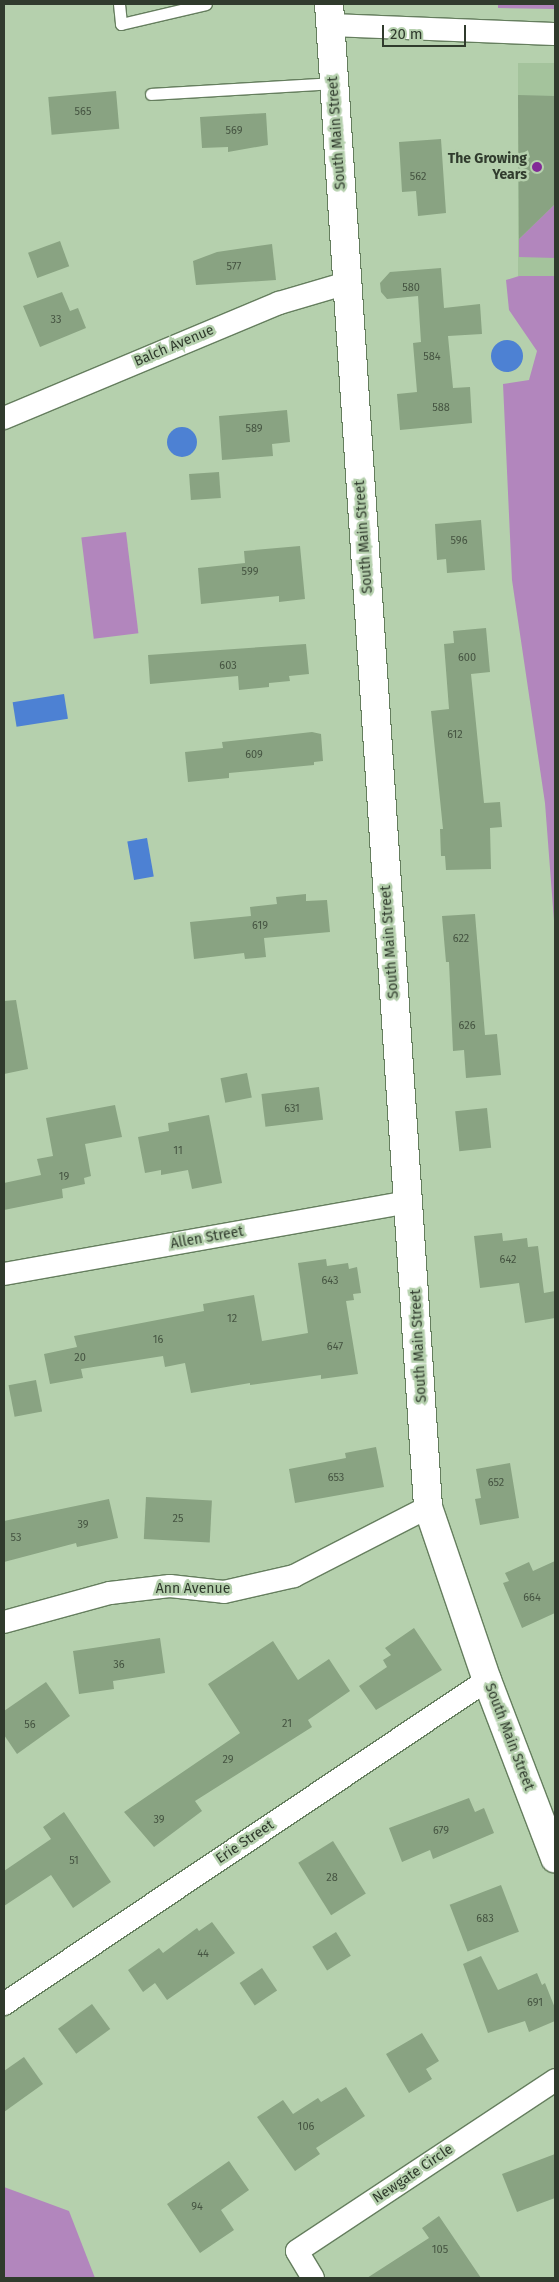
<!DOCTYPE html>
<style>
body{margin:0}
#map{position:relative;width:559px;height:2282px;overflow:hidden;background:#b5d0ad;font-family:"Fira Sans",sans-serif}
div>[style]{position:absolute}
[style*='--x']{left:calc(var(--x)*1px);top:calc(var(--y)*1px);width:calc(var(--w)*1px);rotate:calc(var(--a)*1deg)}
.built>*{inset:0;background:#a4c39c;transform-origin:0 0}
.green>*{inset:0;background:#b286bd;transform-origin:0 0}
.water>*{inset:0;background:#4d81d3;transform-origin:0 0}
.round{border-radius:50%}
.building>*{inset:0;background:#89a382;transform-origin:0 0}
.roads{filter:drop-shadow(1px 0 #657e5e) drop-shadow(-1px 0 #657e5e) drop-shadow(0 1px #657e5e) drop-shadow(0 -1px #657e5e)}
.lane>*{height:11px;margin:-5.5px;padding:0 5.5px;transform-origin:5.5px;border-radius:5.5px;background:#fff}
.street>*{height:22px;margin:-11px;padding:0 11px;transform-origin:11px;border-radius:11px;background:#fff}
.secondary>*{height:28px;margin:-14px;padding:0 14px;transform-origin:14px;border-radius:14px;background:#fff}
.dots>*{width:14px;height:14px;translate:-50% -50%;box-sizing:border-box;border:2px solid #b5d0ad;border-radius:50%}
span{translate:-50% -50%;white-space:nowrap;text-align:center;line-height:1.15;-webkit-text-stroke:5px #b5d0ad;paint-order:stroke}
.number-label{font-size:11px;color:#465542}
.number-label span{-webkit-text-stroke-width:0}
.street-label{font-size:14px;color:#303b2d}
.poi-label{font-size:14px;color:#303b2d;font-weight:700}
.right{translate:-100% -50%;text-align:right}
.frame{position:absolute;inset:0;border:5px solid #303b2d;pointer-events:none}
.scale{position:absolute;left:382px;top:25px;width:84px;height:22px;box-sizing:border-box;border:2px solid #303b2d;border-top:0;padding-left:6px;font-size:15px;line-height:18px;white-space:nowrap;color:#303b2d;-webkit-text-stroke:4px #b5d0ad;paint-order:stroke}
</style>
<div id="map">
<div class="built">
<i style="left:555px;top:63px;width:213px;height:37px;rotate:90deg"></i>
</div>
<div class="green">
<i style="clip-path:polygon(498px 4px,555px 4px,555px 9px,498px 8px)"></i>
<i style="clip-path:polygon(555px 204px,555px 258px,519px 257px,519px 239px)"></i>
<i style="clip-path:polygon(519px 276px,555px 276px,555px 934px,545px 803px,512px 580px,503px 384px,529px 380px,537px 351px,509px 310px,506px 280px)"></i>
<i style="left:126px;top:532px;width:102px;height:45px;rotate:83deg"></i>
<i style="clip-path:polygon(4px 2187px,69px 2211px,95px 2278px,4px 2278px)"></i>
</div>
<div class="water">
<i class="round" style="left:491px;top:340px;width:32px;height:32px"></i>
<i class="round" style="left:167px;top:427px;width:30px;height:30px"></i>
<i style="left:64px;top:694px;width:25px;height:52px;rotate:81deg"></i>
<i style="left:147px;top:838px;width:39px;height:20px;rotate:80deg"></i>
</div>
<div class="building">
<i style="left:116px;top:91px;width:38px;height:68px;rotate:85deg"></i>
<i style="clip-path:polygon(518px 95px,555px 96px,555px 204px,519px 239px)"></i>
<i style="clip-path:polygon(266px 113px,268px 145px,228px 152px,228px 147px,202px 148px,200px 117px)"></i>
<i style="clip-path:polygon(441px 139px,446px 213px,418px 216px,416px 191px,402px 192px,399px 142px)"></i>
<i style="left:60px;top:241px;width:27px;height:34px;rotate:70deg"></i>
<i style="clip-path:polygon(272px 244px,276px 280px,196px 285px,193px 261px,217px 252px)"></i>
<i style="clip-path:polygon(441px 268px,444px 308px,480px 304px,482px 334px,448px 336px,453px 388px,470px 387px,472px 423px,400px 430px,397px 394px,417px 392px,413px 343px,421px 342px,418px 296px,387px 299px,381px 292px,380px 283px,390px 272px)"></i>
<i style="clip-path:polygon(62px 292px,70px 311px,78px 308px,86px 328px,40px 347px,23px 306px)"></i>
<i style="clip-path:polygon(287px 410px,290px 442px,272px 444px,273px 456px,222px 460px,219px 416px)"></i>
<i style="left:219px;top:472px;width:26px;height:30px;rotate:86deg"></i>
<i style="clip-path:polygon(481px 520px,485px 570px,447px 573px,446px 559px,437px 560px,435px 524px)"></i>
<i style="clip-path:polygon(300px 546px,305px 599px,279px 602px,279px 596px,201px 604px,198px 568px,245px 563px,244px 551px)"></i>
<i style="clip-path:polygon(486px 628px,490px 672px,471px 674px,484px 803px,500px 802px,502px 827px,490px 828px,491px 869px,446px 870px,445px 856px,441px 856px,440px 829px,443px 829px,431px 711px,449px 709px,444px 644px,454px 643px,453px 631px)"></i>
<i style="clip-path:polygon(306px 644px,309px 674px,289px 676px,290px 681px,269px 683px,269px 687px,239px 690px,238px 676px,150px 684px,148px 655px)"></i>
<i style="clip-path:polygon(312px 732px,321px 734px,323px 761px,314px 762px,314px 765px,229px 773px,229px 778px,188px 782px,185px 752px,223px 748px,222px 742px)"></i>
<i style="clip-path:polygon(306px 894px,306px 901px,327px 900px,330px 932px,264px 938px,266px 957px,245px 959px,244px 953px,194px 959px,190px 922px,251px 916px,250px 907px,277px 904px,276px 897px)"></i>
<i style="clip-path:polygon(475px 914px,485px 1035px,497px 1034px,501px 1075px,466px 1078px,464px 1050px,453px 1051px,449px 962px,446px 962px,442px 916px)"></i>
<i style="clip-path:polygon(16px 1000px,28px 1069px,4px 1074px,4px 1001px)"></i>
<i style="left:247px;top:1073px;width:25px;height:27px;rotate:79deg"></i>
<i style="left:319px;top:1087px;width:33px;height:58px;rotate:83deg"></i>
<i style="clip-path:polygon(115px 1105px,122px 1137px,85px 1144px,91px 1176px,84px 1178px,85px 1184px,62px 1189px,63px 1198px,4px 1210px,4px 1183px,41px 1175px,37px 1159px,53px 1156px,46px 1118px)"></i>
<i style="left:487px;top:1108px;width:40px;height:32px;rotate:84deg"></i>
<i style="clip-path:polygon(209px 1115px,222px 1183px,192px 1189px,188px 1170px,161px 1175px,161px 1170px,145px 1173px,138px 1137px,169px 1131px,168px 1123px)"></i>
<i style="clip-path:polygon(502px 1233px,503px 1241px,527px 1238px,528px 1247px,538px 1246px,544px 1293px,555px 1291px,555px 1318px,525px 1323px,519px 1283px,480px 1288px,474px 1236px)"></i>
<i style="clip-path:polygon(326px 1259px,327px 1266px,348px 1263px,349px 1269px,357px 1267px,361px 1293px,353px 1294px,354px 1300px,346px 1301px,358px 1374px,321px 1379px,321px 1375px,250px 1385px,250px 1383px,191px 1393px,185px 1363px,165px 1367px,163px 1356px,81px 1369px,83px 1378px,50px 1384px,44px 1354px,77px 1347px,74px 1336px,204px 1311px,203px 1304px,254px 1295px,262px 1341px,308px 1333px,298px 1263px)"></i>
<i style="left:36px;top:1380px;width:32px;height:28px;rotate:79deg"></i>
<i style="clip-path:polygon(376px 1447px,384px 1487px,295px 1503px,289px 1469px,346px 1458px,345px 1453px)"></i>
<i style="clip-path:polygon(510px 1463px,519px 1518px,480px 1525px,475px 1499px,481px 1498px,476px 1469px)"></i>
<i style="left:146px;top:1497px;width:66px;height:42px;rotate:3deg"></i>
<i style="clip-path:polygon(109px 1499px,118px 1538px,77px 1547px,76px 1543px,4px 1562px,4px 1521px)"></i>
<i style="clip-path:polygon(555px 1561px,555px 1613px,522px 1628px,503px 1583px,509px 1581px,505px 1573px,529px 1562px,533px 1571px)"></i>
<i style="clip-path:polygon(414px 1628px,442px 1670px,376px 1710px,359px 1686px,387px 1667px,383px 1660px,391px 1655px,385px 1648px)"></i>
<i style="clip-path:polygon(160px 1638px,165px 1673px,113px 1681px,114px 1689px,79px 1694px,73px 1651px)"></i>
<i style="clip-path:polygon(273px 1641px,298px 1680px,329px 1659px,350px 1691px,308px 1720px,312px 1727px,195px 1801px,202px 1811px,154px 1847px,124px 1812px,240px 1733px,208px 1684px)"></i>
<i style="clip-path:polygon(46px 1682px,70px 1716px,17px 1754px,4px 1735px,4px 1711px)"></i>
<i style="clip-path:polygon(469px 1798px,475px 1812px,484px 1808px,494px 1833px,433px 1859px,430px 1850px,402px 1862px,389px 1828px)"></i>
<i style="clip-path:polygon(64px 1812px,111px 1882px,73px 1908px,51px 1875px,4px 1906px,4px 1871px,51px 1839px,43px 1827px)"></i>
<i style="left:333px;top:1841px;width:62px;height:41px;rotate:58deg"></i>
<i style="left:501px;top:1885px;width:50px;height:55px;rotate:69deg"></i>
<i style="clip-path:polygon(212px 1922px,235px 1953px,167px 2000px,155px 1983px,143px 1992px,128px 1970px,159px 1948px,163px 1953px,197px 1928px,199px 1931px)"></i>
<i style="left:336px;top:1932px;width:28px;height:28px;rotate:58deg"></i>
<i style="clip-path:polygon(481px 1956px,498px 1990px,537px 1973px,542px 1985px,545px 1983px,555px 2008px,555px 2021px,529px 2032px,525px 2021px,488px 2033px,463px 1964px)"></i>
<i style="left:262px;top:1968px;width:27px;height:27px;rotate:56deg"></i>
<i style="left:92px;top:2004px;width:31px;height:42px;rotate:54deg"></i>
<i style="clip-path:polygon(422px 2033px,439px 2061px,426px 2069px,432px 2079px,409px 2093px,386px 2054px)"></i>
<i style="clip-path:polygon(24px 2057px,43px 2084px,4px 2112px,4px 2071px)"></i>
<i style="clip-path:polygon(346px 2087px,365px 2116px,316px 2148px,320px 2154px,295px 2171px,257px 2117px,283px 2100px,293px 2114px,318px 2098px,321px 2102px)"></i>
<i style="clip-path:polygon(555px 2154px,555px 2198px,517px 2212px,502px 2174px)"></i>
<i style="clip-path:polygon(229px 2161px,249px 2190px,221px 2210px,234px 2230px,200px 2253px,167px 2204px)"></i>
<i style="clip-path:polygon(439px 2216px,481px 2278px,367px 2278px,429px 2238px,422px 2228px)"></i>
</div>
<div class="roads">
<div class="lane">
<i style="--x:119;--y:4;--w:20;--a:84"></i>
<i style="--x:121;--y:24;--w:87;--a:-13.2"></i>
<i style="--x:151;--y:94;--w:183;--a:-3.4"></i>
</div>
<div class="street">
<i style="--x:330;--y:25;--w:225;--a:2.3"></i>
<i style="--x:4;--y:418;--w:298;--a:-22.7"></i>
<i style="--x:279;--y:303;--w:71;--a:-16.4"></i>
<i style="--x:4;--y:1274;--w:412;--a:-10.1"></i>
<i style="--x:4;--y:1622;--w:110;--a:-15.3"></i>
<i style="--x:110;--y:1593;--w:60;--a:-6.7"></i>
<i style="--x:170;--y:1586;--w:54;--a:6.3"></i>
<i style="--x:224;--y:1592;--w:72;--a:-12.9"></i>
<i style="--x:294;--y:1576;--w:151;--a:-27.2"></i>
<i style="--x:4;--y:2004;--w:582;--a:-33.85"></i>
<i style="--x:313;--y:2278;--w:31;--a:-121"></i>
<i style="--x:297;--y:2251;--w:310;--a:-33.5"></i>
</div>
<div class="secondary">
<i style="--x:329;--y:4;--w:1506;--a:86.23"></i>
<i style="--x:428;--y:1507;--w:183;--a:71.2"></i>
<i style="--x:487;--y:1680;--w:191;--a:69.1"></i>
</div>
</div>
<div class="dots">
<i style="left:537px;top:167px;background:#822a97"></i>
</div>
<div class="number-label">
<span style="left:83px;top:112px">565</span>
<span style="left:234px;top:131px">569</span>
<span style="left:418px;top:177px">562</span>
<span style="left:234px;top:267px">577</span>
<span style="left:411px;top:288px">580</span>
<span style="left:56px;top:320px">33</span>
<span style="left:432px;top:357px">584</span>
<span style="left:441px;top:408px">588</span>
<span style="left:254px;top:429px">589</span>
<span style="left:459px;top:541px">596</span>
<span style="left:250px;top:572px">599</span>
<span style="left:467px;top:658px">600</span>
<span style="left:228px;top:666px">603</span>
<span style="left:455px;top:735px">612</span>
<span style="left:254px;top:755px">609</span>
<span style="left:260px;top:926px">619</span>
<span style="left:461px;top:939px">622</span>
<span style="left:467px;top:1026px">626</span>
<span style="left:292px;top:1109px">631</span>
<span style="left:178px;top:1151px">11</span>
<span style="left:64px;top:1177px">19</span>
<span style="left:508px;top:1260px">642</span>
<span style="left:330px;top:1281px">643</span>
<span style="left:232px;top:1319px">12</span>
<span style="left:158px;top:1340px">16</span>
<span style="left:335px;top:1347px">647</span>
<span style="left:80px;top:1358px">20</span>
<span style="left:336px;top:1478px">653</span>
<span style="left:496px;top:1483px">652</span>
<span style="left:178px;top:1519px">25</span>
<span style="left:83px;top:1525px">39</span>
<span style="left:16px;top:1538px">53</span>
<span style="left:532px;top:1598px">664</span>
<span style="left:119px;top:1665px">36</span>
<span style="left:287px;top:1724px">21</span>
<span style="left:30px;top:1725px">56</span>
<span style="left:228px;top:1760px">29</span>
<span style="left:159px;top:1820px">39</span>
<span style="left:441px;top:1831px">679</span>
<span style="left:74px;top:1861px">51</span>
<span style="left:332px;top:1878px">28</span>
<span style="left:485px;top:1919px">683</span>
<span style="left:203px;top:1954px">44</span>
<span style="left:535px;top:2003px">691</span>
<span style="left:306px;top:2127px">106</span>
<span style="left:197px;top:2207px">94</span>
<span style="left:440px;top:2250px">105</span>
</div>
<div class="street-label">
<span style="left:337px;top:133px;rotate:-94deg">South Main Street</span>
<span style="left:174px;top:346px;rotate:-23deg">Balch Avenue</span>
<span style="left:364px;top:537px;rotate:-94deg">South Main Street</span>
<span style="left:390px;top:942px;rotate:-94deg">South Main Street</span>
<span style="left:207px;top:1238px;rotate:-10deg">Allen Street</span>
<span style="left:419px;top:1346px;rotate:-93deg">South Main Street</span>
<span style="left:193px;top:1589px">Ann Avenue</span>
<span style="left:509px;top:1737px;rotate:69deg">South Main Street</span>
<span style="left:245px;top:1842px;rotate:-34deg">Erie Street</span>
<span style="left:413px;top:2174px;rotate:-34deg">Newgate Circle</span>
</div>
<div class="poi-label">
<span class="right" style="left:527px;top:167px">The Growing<br>Years</span>
</div>
<div class="frame"></div>
<div class="scale">20 m</div>
</div>
